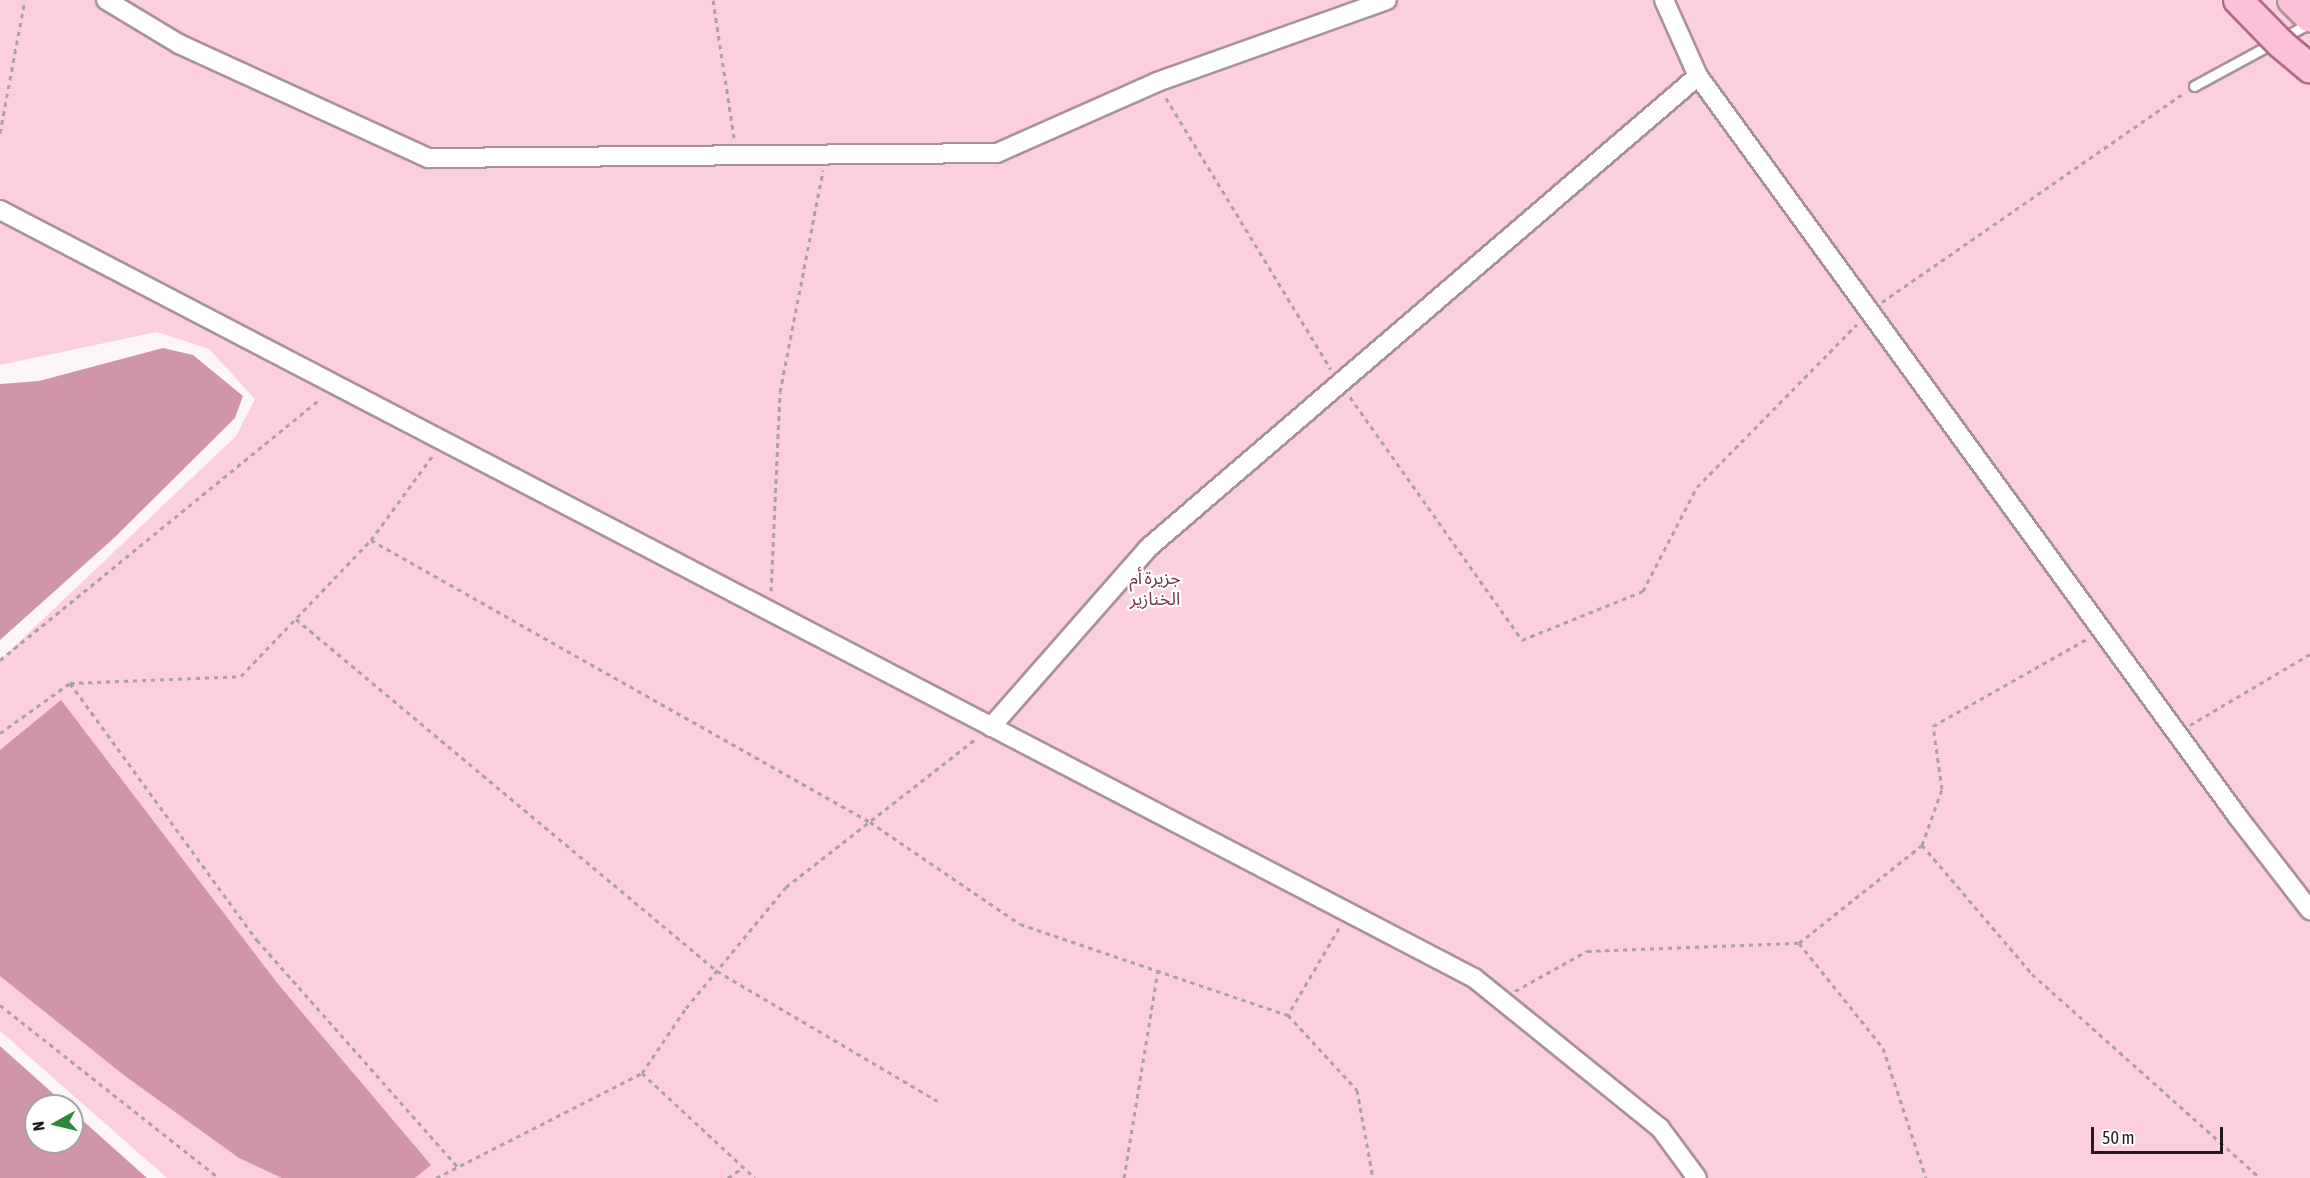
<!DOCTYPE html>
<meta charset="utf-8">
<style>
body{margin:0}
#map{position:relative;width:2310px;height:1178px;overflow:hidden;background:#fcf6f8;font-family:"Asap Condensed","Noto Sans Arabic",sans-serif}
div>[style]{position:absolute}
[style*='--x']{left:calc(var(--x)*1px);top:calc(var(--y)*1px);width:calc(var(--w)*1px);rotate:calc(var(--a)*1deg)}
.green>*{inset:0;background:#fccfdf}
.water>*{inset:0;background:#d095ab}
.path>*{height:3px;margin-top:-1.5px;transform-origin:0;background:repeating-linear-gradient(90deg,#a9a1a4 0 4.5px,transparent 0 9px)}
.roads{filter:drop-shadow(2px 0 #a99199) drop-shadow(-2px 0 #a99199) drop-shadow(0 2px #a99199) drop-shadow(0 -2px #a99199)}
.lane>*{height:9px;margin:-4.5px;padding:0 4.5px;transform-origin:4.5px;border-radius:4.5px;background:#fff}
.street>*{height:18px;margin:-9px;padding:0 9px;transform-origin:9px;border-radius:9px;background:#fff}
.primary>*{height:28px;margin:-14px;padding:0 14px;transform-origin:14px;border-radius:14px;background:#fcc1d8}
.bridges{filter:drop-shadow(2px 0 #af6c86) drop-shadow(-2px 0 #af6c86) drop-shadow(0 2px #af6c86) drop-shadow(0 -2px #af6c86)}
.primary-bridge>*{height:28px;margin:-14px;padding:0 14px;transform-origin:14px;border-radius:14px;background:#fcc1d8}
span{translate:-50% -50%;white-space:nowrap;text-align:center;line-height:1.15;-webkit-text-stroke:4.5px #fff;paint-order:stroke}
.park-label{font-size:18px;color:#77304f}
.north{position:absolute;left:24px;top:1094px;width:60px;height:60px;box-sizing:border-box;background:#fff;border:2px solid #a7a3a5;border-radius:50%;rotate:262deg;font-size:16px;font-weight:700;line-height:24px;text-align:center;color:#231a1e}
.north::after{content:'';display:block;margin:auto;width:21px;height:27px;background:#2e8839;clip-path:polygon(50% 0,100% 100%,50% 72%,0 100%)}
.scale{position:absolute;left:2091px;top:1127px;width:132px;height:27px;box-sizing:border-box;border:3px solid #231a1e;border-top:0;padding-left:8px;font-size:18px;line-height:21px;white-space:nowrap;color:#231a1e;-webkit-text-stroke:4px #fff;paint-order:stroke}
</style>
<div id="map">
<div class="green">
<i style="clip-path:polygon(0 0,2310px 0,2310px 1178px,167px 1178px,0 1031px,0 660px,236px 436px,255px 399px,209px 349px,157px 332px,0 365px)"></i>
</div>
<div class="water">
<i style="clip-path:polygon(163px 348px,193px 355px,243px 396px,235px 418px,114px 538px,0 640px,0 384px,39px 381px)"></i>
<i style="clip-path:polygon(61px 700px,278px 984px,431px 1165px,415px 1178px,282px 1178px,239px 1158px,125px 1076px,0 976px,0 750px)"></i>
<i style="clip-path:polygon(0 1046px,67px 1106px,36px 1106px,36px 1142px,72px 1142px,72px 1111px,147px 1178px,0 1178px)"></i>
</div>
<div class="path">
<i style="--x:713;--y:0;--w:140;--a:81.3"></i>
<i style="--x:1166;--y:98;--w:317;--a:58.7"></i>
<i style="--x:0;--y:133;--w:135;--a:-79.4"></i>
<i style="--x:1882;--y:302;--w:369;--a:-34.7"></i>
<i style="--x:1350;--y:397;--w:298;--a:54.7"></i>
<i style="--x:1522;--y:640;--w:131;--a:-22"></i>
<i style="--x:1643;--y:591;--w:117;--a:-62.6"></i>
<i style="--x:1697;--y:487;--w:228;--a:-45.5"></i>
<i style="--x:371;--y:540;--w:573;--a:29.47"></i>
<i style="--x:870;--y:822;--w:181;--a:34.2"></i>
<i style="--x:1020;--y:924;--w:283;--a:18.8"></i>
<i style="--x:771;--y:591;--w:199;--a:-87.4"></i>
<i style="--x:780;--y:392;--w:226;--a:-79"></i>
<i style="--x:296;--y:619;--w:549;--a:39.9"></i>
<i style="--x:717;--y:971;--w:256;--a:30.5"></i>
<i style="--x:0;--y:660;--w:414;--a:-39.2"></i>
<i style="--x:70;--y:683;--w:318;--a:54"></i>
<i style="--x:257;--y:940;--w:303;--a:48.5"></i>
<i style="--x:2190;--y:725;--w:139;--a:-30.6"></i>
<i style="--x:0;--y:733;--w:86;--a:-35.5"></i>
<i style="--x:70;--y:683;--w:171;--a:-2.3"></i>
<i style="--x:241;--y:676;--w:188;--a:-46.3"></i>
<i style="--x:371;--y:540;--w:105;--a:-53.9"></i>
<i style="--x:1922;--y:845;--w:170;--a:49.5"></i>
<i style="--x:2032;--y:974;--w:306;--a:41.8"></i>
<i style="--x:1339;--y:928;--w:101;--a:120.4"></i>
<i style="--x:1288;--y:1015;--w:102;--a:47.4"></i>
<i style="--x:1357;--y:1090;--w:89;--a:79.7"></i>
<i style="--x:1799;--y:943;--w:157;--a:-38.5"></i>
<i style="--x:1922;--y:845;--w:59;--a:-70.3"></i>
<i style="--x:1942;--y:789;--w:64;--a:-98.1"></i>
<i style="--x:1933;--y:726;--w:177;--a:-29.5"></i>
<i style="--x:1515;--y:991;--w:82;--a:-29.1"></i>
<i style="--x:1587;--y:951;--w:212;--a:-2.2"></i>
<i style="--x:1799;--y:943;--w:134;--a:51.3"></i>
<i style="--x:1883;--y:1048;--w:137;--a:71.7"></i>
<i style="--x:0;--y:1005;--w:279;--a:38.3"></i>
<i style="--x:642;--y:1073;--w:154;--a:42.9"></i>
<i style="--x:436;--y:1178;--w:231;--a:-27"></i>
<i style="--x:642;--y:1073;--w:78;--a:-55.9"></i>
<i style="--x:686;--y:1008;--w:157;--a:-50.4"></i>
<i style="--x:786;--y:887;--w:242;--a:-38"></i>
<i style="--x:728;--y:1178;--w:19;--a:-35"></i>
<i style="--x:1124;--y:1178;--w:210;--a:-80.7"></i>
</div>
<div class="roads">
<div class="lane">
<i style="--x:2194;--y:86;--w:132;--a:-28.5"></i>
</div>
<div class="street">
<i style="--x:106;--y:0;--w:85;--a:31.1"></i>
<i style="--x:179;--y:44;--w:274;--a:24.6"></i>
<i style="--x:428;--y:158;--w:569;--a:-0.5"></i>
<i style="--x:997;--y:153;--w:175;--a:-23.9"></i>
<i style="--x:1157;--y:82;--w:244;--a:-19.6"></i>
<i style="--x:1664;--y:0;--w:83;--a:65.9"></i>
<i style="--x:1698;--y:76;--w:917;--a:53.92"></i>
<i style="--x:2238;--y:817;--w:118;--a:52.3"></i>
<i style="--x:0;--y:210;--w:1662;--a:27.52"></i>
<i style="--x:1474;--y:978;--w:239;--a:38.9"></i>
<i style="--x:1660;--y:1128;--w:62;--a:53.5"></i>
<i style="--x:991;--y:727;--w:238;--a:-48.7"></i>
<i style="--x:1148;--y:548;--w:725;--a:-40.64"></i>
</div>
<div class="primary">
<i style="--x:2292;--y:0;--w:25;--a:45"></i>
</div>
</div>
<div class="bridges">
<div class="primary-bridge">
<i style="--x:2238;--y:0;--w:62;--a:45.7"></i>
<i style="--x:2281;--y:44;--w:38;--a:40"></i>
</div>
</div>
<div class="park-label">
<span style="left:1155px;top:589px">جزيرة أم<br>الخنازير</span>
</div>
<div class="north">N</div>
<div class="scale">50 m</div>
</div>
